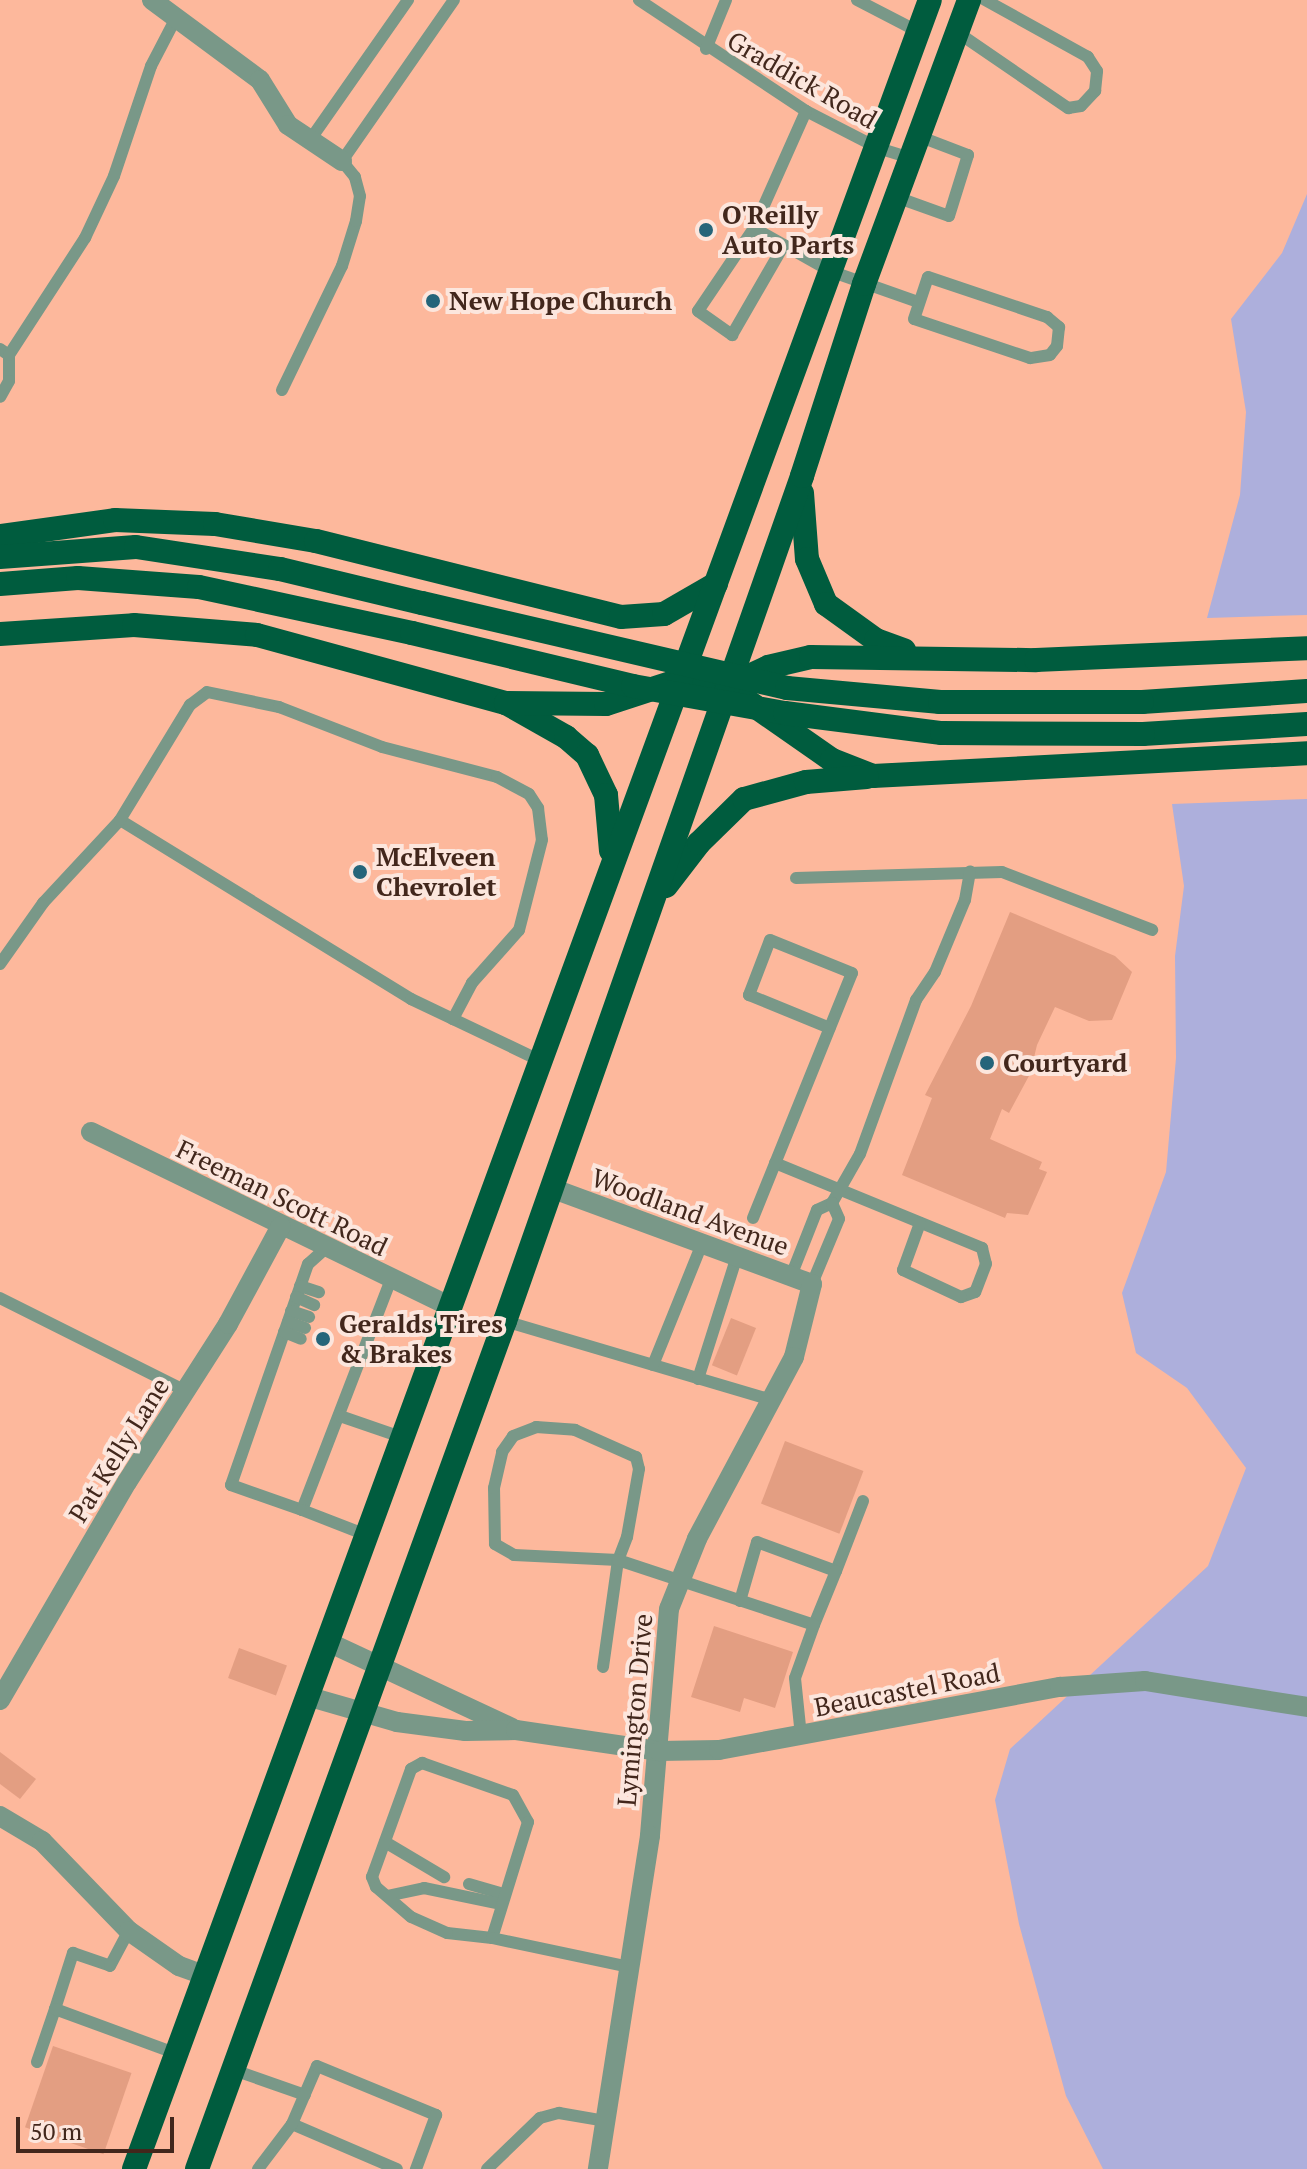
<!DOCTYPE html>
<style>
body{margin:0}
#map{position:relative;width:1307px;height:2169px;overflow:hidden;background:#fdb89c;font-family:"PT Serif",serif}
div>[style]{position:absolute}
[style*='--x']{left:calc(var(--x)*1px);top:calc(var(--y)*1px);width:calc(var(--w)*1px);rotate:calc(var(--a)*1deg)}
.green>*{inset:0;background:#adafdc}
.building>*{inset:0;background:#e39e82;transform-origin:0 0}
.lane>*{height:12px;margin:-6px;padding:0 6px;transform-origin:6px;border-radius:6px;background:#799888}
.street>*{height:20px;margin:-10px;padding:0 10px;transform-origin:10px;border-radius:10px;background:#799888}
.highway>*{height:24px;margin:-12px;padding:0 12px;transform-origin:12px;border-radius:12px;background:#005c3e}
.highway-bridge>*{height:24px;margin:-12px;padding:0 12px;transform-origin:12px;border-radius:12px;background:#005c3e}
.dots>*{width:22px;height:22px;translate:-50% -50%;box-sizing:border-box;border:4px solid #fce6dd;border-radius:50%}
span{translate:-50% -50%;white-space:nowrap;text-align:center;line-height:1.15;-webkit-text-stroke:8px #fce6dd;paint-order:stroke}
.street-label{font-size:26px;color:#42271c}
.poi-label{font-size:26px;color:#42271c;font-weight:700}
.left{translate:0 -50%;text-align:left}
.scale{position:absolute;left:16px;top:2117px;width:158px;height:36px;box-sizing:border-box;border:4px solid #42271c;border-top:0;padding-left:10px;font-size:24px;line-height:28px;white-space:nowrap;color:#42271c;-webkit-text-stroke:6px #fce6dd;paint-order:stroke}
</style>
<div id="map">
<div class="green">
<i style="clip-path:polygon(1307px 194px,1307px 615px,1207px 618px,1240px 495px,1246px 412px,1231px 319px,1282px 253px)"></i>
<i style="clip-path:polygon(1307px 799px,1307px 2169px,1103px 2169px,1066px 2096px,1019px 1924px,995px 1800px,1010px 1749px,1208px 1566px,1246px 1468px,1187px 1388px,1136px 1353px,1122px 1293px,1166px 1172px,1176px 1058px,1175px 956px,1184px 886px,1172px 804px)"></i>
</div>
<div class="building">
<i style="clip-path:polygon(1010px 912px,1115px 956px,1132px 972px,1112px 1020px,1089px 1021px,1055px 1007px,1037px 1045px,1030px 1074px,1009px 1113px,1002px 1109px,990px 1139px,1042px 1162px,1039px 1169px,1047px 1172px,1028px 1215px,1007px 1213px,1005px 1218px,902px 1175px,932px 1098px,925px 1095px,971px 1006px)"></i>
<i style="left:731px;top:1318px;width:27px;height:51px;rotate:22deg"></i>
<i style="left:785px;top:1441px;width:84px;height:67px;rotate:21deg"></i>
<i style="clip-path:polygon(714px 1626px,793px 1652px,775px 1708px,744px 1698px,740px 1712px,691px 1697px)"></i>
<i style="left:239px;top:1648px;width:51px;height:32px;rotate:20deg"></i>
<i style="clip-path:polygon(0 1752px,36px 1779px,20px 1799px,0 1784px)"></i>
<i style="left:53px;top:2046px;width:83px;height:86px;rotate:19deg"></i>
</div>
<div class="lane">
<i style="--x:639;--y:0;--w:201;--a:33.6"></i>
<i style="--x:806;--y:111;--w:81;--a:27.2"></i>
<i style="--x:878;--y:148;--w:34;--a:17"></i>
<i style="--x:857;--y:0;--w:70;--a:27.3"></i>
<i style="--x:957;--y:32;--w:135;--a:34.4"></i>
<i style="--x:1068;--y:108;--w:13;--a:-9"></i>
<i style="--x:1081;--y:106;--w:21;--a:-47"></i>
<i style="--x:1095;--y:91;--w:20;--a:-84"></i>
<i style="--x:1097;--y:71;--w:17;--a:-123"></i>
<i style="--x:1088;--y:57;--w:118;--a:-151"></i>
<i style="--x:706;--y:49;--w:53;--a:-67.8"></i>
<i style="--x:806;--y:111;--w:128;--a:114"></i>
<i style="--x:754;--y:228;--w:87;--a:29.5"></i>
<i style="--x:830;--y:271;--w:93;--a:19.4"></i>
<i style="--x:310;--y:140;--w:171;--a:-55"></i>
<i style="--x:896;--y:197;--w:56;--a:19.7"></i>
<i style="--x:949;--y:216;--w:64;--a:-72.7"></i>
<i style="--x:968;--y:155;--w:53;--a:-159.2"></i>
<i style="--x:754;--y:228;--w:100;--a:124"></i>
<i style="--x:698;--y:311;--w:42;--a:35.2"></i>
<i style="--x:732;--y:335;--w:104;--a:-60"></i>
<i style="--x:928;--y:277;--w:126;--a:18.6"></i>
<i style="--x:1047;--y:317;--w:16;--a:40"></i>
<i style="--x:1059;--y:327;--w:19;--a:96"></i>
<i style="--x:1057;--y:346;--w:11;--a:128"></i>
<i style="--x:1050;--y:355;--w:20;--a:171"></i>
<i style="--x:1030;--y:358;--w:122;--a:-161.4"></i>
<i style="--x:914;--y:319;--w:44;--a:-71.6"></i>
<i style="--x:0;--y:349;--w:11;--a:34"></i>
<i style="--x:9;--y:355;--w:26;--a:90"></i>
<i style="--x:9;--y:381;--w:18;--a:119"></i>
<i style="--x:9;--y:355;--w:140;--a:-57"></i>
<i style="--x:85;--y:238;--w:68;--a:-64.9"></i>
<i style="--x:114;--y:176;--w:116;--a:-71.4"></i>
<i style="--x:151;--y:66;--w:54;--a:-62.5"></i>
<i style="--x:282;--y:390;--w:138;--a:-64.2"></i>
<i style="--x:342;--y:266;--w:47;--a:-72.7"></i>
<i style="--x:356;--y:221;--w:25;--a:-81"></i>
<i style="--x:360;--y:196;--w:20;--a:-105"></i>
<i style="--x:355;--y:177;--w:21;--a:-129"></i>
<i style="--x:342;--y:161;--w:196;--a:-55.2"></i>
<i style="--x:120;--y:820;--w:342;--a:31.6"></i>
<i style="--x:411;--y:999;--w:144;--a:25.5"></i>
<i style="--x:796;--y:878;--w:206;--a:-1.7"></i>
<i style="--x:1002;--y:872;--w:161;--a:21.1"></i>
<i style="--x:0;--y:964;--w:75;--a:-54.8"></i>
<i style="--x:43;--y:903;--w:113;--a:-47.1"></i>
<i style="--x:120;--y:820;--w:135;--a:-58.7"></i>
<i style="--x:190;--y:705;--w:21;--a:-37"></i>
<i style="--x:207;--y:692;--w:74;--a:11.8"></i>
<i style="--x:279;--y:707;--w:110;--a:21.2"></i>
<i style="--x:382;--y:747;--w:119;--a:14.6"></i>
<i style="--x:497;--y:777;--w:36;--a:28"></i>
<i style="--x:529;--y:794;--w:17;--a:57"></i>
<i style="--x:538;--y:808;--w:32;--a:83"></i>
<i style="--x:542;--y:840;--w:93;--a:104.3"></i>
<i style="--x:519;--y:930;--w:71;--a:131.6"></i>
<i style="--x:472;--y:983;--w:41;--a:117.8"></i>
<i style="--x:775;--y:1163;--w:224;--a:22.3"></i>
<i style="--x:982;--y:1248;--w:16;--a:76"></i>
<i style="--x:986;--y:1264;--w:30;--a:111"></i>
<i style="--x:975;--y:1292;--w:15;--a:160"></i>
<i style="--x:961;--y:1297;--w:64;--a:-155"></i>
<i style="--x:903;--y:1270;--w:50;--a:-70.1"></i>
<i style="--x:832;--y:1203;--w:56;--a:-60.3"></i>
<i style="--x:860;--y:1154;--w:164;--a:-70"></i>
<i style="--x:916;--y:1000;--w:34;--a:-56"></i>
<i style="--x:935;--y:972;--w:78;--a:-67.4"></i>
<i style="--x:965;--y:900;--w:29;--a:-80"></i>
<i style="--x:753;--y:1218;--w:264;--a:-68"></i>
<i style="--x:852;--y:973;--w:88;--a:-158.1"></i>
<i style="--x:770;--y:940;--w:59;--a:110.9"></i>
<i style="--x:749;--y:995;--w:87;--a:22.2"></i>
<i style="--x:326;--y:1248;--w:24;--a:138"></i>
<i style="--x:308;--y:1264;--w:234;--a:109.2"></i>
<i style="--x:231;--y:1485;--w:75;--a:19.4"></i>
<i style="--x:302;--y:1510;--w:248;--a:-68.9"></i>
<i style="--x:791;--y:1276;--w:71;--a:-68.5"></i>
<i style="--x:817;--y:1210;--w:17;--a:-25"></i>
<i style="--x:832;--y:1203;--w:17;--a:66"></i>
<i style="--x:839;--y:1219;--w:70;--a:112.6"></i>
<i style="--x:300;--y:1286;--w:20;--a:18"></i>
<i style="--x:296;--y:1297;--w:20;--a:24"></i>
<i style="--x:0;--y:1298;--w:208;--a:26.6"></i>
<i style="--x:291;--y:1311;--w:19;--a:18"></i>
<i style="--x:505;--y:1321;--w:277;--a:16.5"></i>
<i style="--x:288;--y:1322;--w:18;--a:19"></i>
<i style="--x:284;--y:1332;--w:18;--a:22"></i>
<i style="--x:653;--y:1365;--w:131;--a:-68"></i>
<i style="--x:698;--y:1379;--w:129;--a:-72.4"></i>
<i style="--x:340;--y:1416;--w:68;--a:19"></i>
<i style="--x:536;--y:1427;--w:39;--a:4"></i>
<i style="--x:575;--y:1430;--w:67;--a:23.9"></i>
<i style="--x:636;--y:1457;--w:12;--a:76"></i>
<i style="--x:639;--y:1469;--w:69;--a:100"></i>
<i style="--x:627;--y:1537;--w:25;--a:111"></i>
<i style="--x:618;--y:1560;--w:104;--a:-177.2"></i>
<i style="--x:514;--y:1555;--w:22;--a:-150"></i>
<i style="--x:495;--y:1544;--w:56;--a:-91"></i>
<i style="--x:494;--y:1488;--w:37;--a:-77"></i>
<i style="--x:502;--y:1452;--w:19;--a:-55"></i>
<i style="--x:513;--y:1436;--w:25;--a:-21"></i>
<i style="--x:302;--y:1510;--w:72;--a:21.2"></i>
<i style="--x:836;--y:1571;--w:75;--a:-68.9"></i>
<i style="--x:740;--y:1601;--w:61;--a:-73.9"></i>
<i style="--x:757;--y:1542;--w:84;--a:20.2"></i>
<i style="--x:836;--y:1571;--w:58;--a:112.2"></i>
<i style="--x:603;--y:1667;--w:108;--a:-82"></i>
<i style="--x:618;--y:1560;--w:206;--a:18.3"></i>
<i style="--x:814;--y:1625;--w:56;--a:109.7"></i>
<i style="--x:795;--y:1678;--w:58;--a:84.1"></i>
<i style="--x:385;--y:1842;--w:69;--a:30.7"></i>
<i style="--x:469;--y:1884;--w:36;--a:16"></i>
<i style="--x:387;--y:1896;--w:38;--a:-12"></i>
<i style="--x:424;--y:1888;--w:79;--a:11.7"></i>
<i style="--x:492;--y:1938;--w:45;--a:-173.7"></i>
<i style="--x:447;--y:1933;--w:39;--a:-156"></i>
<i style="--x:411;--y:1917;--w:46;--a:-139.4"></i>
<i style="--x:376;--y:1887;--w:11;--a:-112"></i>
<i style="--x:372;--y:1877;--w:115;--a:-70.1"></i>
<i style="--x:411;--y:1769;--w:13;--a:-29"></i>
<i style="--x:422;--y:1763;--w:96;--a:19.4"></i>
<i style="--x:513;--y:1795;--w:31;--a:61"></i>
<i style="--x:528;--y:1822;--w:121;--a:107.2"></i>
<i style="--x:492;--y:1938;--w:141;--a:11.9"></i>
<i style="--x:55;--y:2009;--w:59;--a:-72.2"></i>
<i style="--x:73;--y:1953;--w:39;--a:19"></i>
<i style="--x:110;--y:1966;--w:40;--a:-62"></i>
<i style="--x:37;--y:2062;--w:56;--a:-71.2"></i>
<i style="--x:55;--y:2009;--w:130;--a:20.2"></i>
<i style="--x:234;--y:2070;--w:75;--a:19.4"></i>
<i style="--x:292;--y:2124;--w:114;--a:23.2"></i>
<i style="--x:258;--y:2169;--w:56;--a:-52.9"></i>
<i style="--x:292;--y:2124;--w:63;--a:-66.7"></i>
<i style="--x:317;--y:2066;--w:129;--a:22.4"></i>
<i style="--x:436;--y:2115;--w:58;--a:110.3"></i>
<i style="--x:487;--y:2169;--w:74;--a:-43.9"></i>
<i style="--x:540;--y:2118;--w:20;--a:-15"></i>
<i style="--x:559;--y:2113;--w:48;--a:9.7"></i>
</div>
<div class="street">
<i style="--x:152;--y:0;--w:134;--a:36.5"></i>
<i style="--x:260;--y:80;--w:53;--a:58.1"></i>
<i style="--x:288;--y:125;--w:65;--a:33.7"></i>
<i style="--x:91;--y:1132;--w:401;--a:25.9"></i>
<i style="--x:551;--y:1188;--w:278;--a:20.2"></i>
<i style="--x:812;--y:1284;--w:75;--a:103.9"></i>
<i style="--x:794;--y:1357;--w:206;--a:118.1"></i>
<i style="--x:697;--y:1539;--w:75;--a:111.8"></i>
<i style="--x:669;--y:1609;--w:228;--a:94.8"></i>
<i style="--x:650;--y:1836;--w:337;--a:98.9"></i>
<i style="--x:330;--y:1643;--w:201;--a:25"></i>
<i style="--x:310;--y:1697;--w:91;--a:16"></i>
<i style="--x:397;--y:1722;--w:69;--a:7.5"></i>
<i style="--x:465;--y:1731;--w:51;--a:-1.1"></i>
<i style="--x:516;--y:1730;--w:145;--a:8.4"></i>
<i style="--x:659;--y:1751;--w:60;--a:-1"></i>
<i style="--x:719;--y:1750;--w:347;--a:-10.5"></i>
<i style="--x:1060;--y:1687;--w:85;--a:-4"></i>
<i style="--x:1145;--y:1681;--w:164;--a:9.1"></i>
<i style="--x:0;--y:1700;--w:252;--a:-59.8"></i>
<i style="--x:127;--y:1482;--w:188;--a:-57.4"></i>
<i style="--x:228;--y:1324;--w:111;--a:-61.6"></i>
<i style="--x:0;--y:1816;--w:49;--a:30.8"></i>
<i style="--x:42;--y:1841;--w:125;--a:46"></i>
<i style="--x:129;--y:1931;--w:61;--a:35"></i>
<i style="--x:179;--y:1966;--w:29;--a:20"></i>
</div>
<div class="highway">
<i style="--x:802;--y:493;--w:66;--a:85.7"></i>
<i style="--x:807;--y:559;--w:49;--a:67.1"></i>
<i style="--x:826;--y:604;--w:62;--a:35.8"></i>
<i style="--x:876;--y:640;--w:30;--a:20"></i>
<i style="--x:0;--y:536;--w:116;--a:-7.9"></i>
<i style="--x:115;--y:520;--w:100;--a:2.3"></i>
<i style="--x:215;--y:524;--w:102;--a:9.6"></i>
<i style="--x:316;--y:541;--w:314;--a:14"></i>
<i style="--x:621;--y:617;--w:43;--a:-4"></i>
<i style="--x:664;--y:614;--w:60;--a:-30"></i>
<i style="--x:0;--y:557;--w:136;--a:-4.2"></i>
<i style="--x:136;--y:547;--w:146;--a:8.7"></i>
<i style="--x:280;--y:569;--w:146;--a:13.5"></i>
<i style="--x:0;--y:584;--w:78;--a:-4.4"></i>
<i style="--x:78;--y:578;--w:121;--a:4.3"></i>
<i style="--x:199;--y:587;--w:218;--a:12.2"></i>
<i style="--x:0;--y:634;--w:134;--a:-3.8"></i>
<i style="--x:134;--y:625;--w:123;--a:4.6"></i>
<i style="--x:257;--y:635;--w:258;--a:15.3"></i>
<i style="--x:506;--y:703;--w:69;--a:29.5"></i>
<i style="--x:566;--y:737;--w:28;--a:41"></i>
<i style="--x:587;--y:755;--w:44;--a:64.6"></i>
<i style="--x:606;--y:795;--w:56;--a:84.9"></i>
<i style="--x:732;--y:684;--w:40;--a:-25"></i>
<i style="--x:768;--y:667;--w:44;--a:-13.1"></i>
<i style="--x:811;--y:657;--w:225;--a:0.8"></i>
<i style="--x:1036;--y:660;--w:271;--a:-2.5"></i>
<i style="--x:1142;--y:702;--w:165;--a:-3.8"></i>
<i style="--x:506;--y:703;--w:100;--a:0.6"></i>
<i style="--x:606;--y:704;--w:78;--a:-18"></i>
<i style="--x:680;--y:680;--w:46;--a:7.4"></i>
<i style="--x:726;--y:686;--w:129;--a:34.9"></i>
<i style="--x:832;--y:760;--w:44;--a:21.3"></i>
<i style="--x:873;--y:776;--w:435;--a:-3"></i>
<i style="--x:1143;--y:734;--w:164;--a:-3.5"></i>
<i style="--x:666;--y:886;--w:54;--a:-52.5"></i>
<i style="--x:699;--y:843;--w:63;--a:-44.4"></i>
<i style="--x:744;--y:799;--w:64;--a:-15.3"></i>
<i style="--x:806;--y:782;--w:61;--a:-4.7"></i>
<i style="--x:134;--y:2169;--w:2310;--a:-69.85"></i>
<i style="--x:197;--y:2169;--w:902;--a:-70.04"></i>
<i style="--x:505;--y:1321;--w:896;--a:-70.63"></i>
<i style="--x:802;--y:476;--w:202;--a:-72.1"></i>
<i style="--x:864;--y:284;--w:303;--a:-69.7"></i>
</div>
<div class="highway-bridge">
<i style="--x:422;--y:603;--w:375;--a:13.1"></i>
<i style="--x:787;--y:688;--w:154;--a:5.2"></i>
<i style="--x:940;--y:702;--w:202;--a:0"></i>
<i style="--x:412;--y:633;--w:227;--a:13.5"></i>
<i style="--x:633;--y:686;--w:154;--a:10.1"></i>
<i style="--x:785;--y:713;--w:158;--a:7.3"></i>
<i style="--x:942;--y:733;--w:201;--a:0.3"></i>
</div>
<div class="dots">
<i style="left:706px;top:230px;background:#25657a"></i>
<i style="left:433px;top:301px;background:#25657a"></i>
<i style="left:360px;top:872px;background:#25657a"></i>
<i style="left:987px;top:1063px;background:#25657a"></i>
<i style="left:323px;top:1339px;background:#25657a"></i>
</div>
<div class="street-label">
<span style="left:802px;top:80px;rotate:30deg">Graddick Road</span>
<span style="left:282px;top:1198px;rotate:26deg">Freeman Scott Road</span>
<span style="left:690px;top:1212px;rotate:20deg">Woodland Avenue</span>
<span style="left:119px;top:1450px;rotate:-58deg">Pat Kelly Lane</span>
<span style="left:907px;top:1690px;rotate:-11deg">Beaucastel Road</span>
<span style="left:635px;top:1710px;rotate:-85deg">Lymington Drive</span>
</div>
<div class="poi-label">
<span class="left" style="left:722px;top:230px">O'Reilly<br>Auto Parts</span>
<span class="left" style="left:449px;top:301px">New Hope Church</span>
<span class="left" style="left:376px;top:872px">McElveen<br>Chevrolet</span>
<span class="left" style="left:1003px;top:1063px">Courtyard</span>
<span class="left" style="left:339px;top:1339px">Geralds Tires<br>&amp; Brakes</span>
</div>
<div class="scale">50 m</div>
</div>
